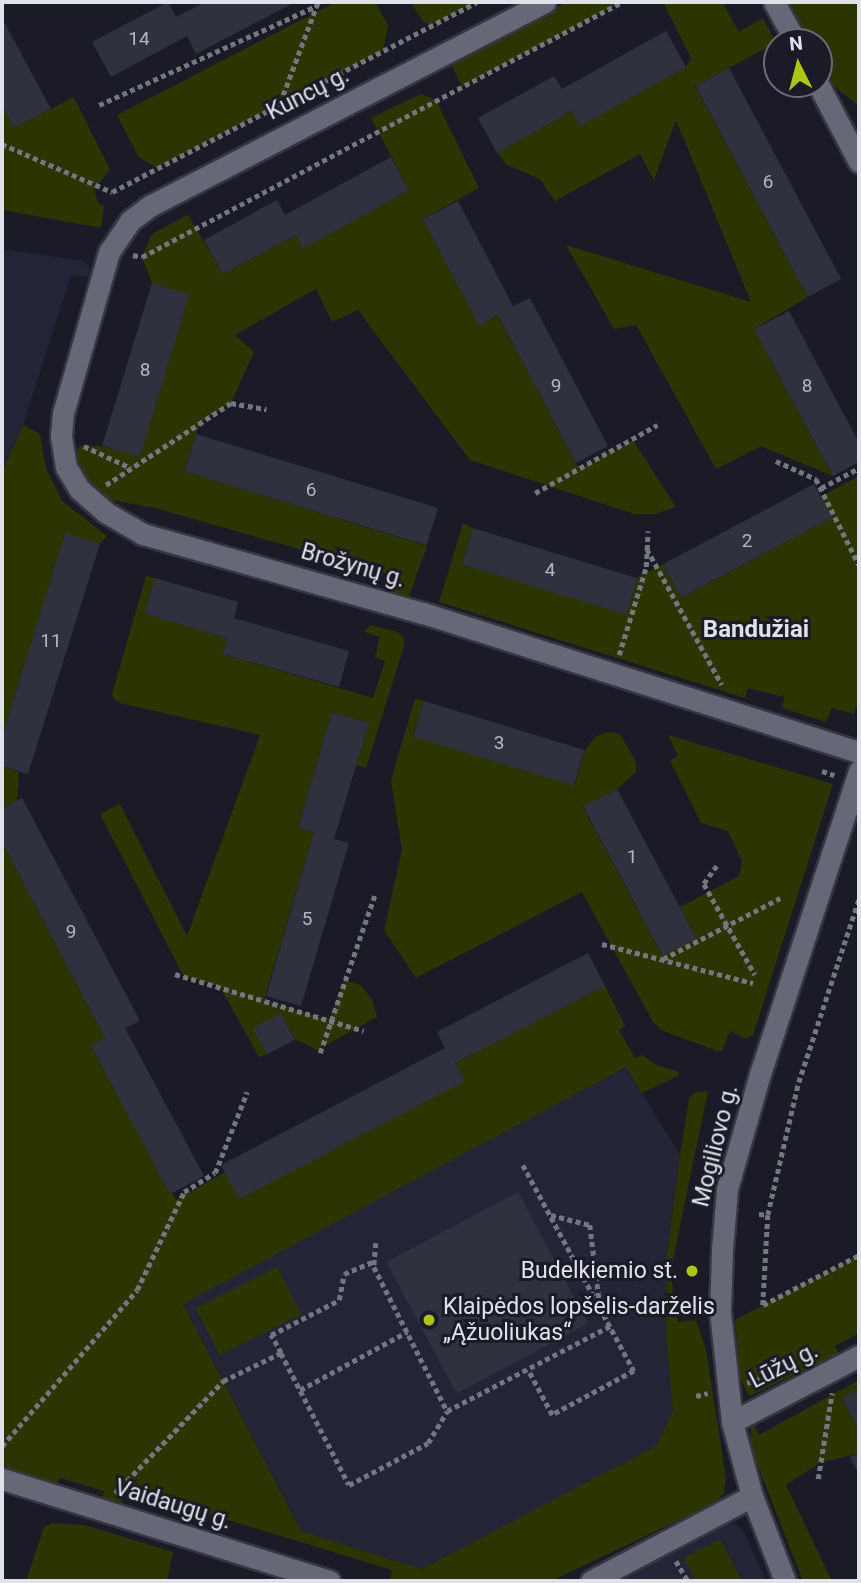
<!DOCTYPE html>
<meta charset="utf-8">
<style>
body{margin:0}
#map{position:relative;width:861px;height:1583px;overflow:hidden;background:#1a1b27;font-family:Roboto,sans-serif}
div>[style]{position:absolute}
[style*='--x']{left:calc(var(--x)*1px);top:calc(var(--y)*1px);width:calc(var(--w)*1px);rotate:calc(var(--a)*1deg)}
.built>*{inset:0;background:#232536}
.green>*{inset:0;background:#2c3501;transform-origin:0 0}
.building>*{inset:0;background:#30313f;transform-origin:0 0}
.path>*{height:4.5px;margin-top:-2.25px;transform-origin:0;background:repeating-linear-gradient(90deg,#747680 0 5px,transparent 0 8.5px)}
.roads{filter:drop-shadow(2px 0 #353640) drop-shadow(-2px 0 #353640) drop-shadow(0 2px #353640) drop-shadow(0 -2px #353640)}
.street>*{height:21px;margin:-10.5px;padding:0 10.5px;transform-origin:10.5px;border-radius:10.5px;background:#666877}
.dots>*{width:19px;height:19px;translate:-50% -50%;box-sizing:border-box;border:4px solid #1a1b27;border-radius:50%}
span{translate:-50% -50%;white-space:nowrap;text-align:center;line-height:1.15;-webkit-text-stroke:6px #1a1b27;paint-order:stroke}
.number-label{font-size:19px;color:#b4b6c0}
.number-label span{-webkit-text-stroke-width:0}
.street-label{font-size:23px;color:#e0e2eb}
.poi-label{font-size:23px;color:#e0e2eb}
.right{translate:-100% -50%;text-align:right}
.left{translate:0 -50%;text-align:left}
.neighbourhood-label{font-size:24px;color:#e0e2eb;font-weight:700}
.frame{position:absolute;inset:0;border:4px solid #e0e2eb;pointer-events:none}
.north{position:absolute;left:763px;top:28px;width:70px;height:70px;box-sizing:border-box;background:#1a1b27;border:2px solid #696b75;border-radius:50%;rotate:354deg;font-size:19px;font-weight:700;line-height:28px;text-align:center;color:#e0e2eb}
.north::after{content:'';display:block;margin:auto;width:24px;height:32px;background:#acc613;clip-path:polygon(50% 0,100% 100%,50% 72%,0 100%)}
</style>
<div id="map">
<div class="built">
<i style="clip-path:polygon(2px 249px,83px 261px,90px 268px,90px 277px,71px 275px,23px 425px,2px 473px)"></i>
<i style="clip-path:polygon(626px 1067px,680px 1155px,667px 1253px,666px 1337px,673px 1411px,656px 1447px,422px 1569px,301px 1531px,183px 1303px)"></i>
<i style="clip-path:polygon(735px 1523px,744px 1532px,766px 1581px,621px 1581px,717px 1528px)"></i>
</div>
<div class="green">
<i style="clip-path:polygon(336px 2px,375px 2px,388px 25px,383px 51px,156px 168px,138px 156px,117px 115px)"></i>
<i style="clip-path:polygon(410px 2px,477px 2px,431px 26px,423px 21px)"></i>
<i style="clip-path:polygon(567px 2px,622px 2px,462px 87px,451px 63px)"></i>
<i style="clip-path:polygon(663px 2px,722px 2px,739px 32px,763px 18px,776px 43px,695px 86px,808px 297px,754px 329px,833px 476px,761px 446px,716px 469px,636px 325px,614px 329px,566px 245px,751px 302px,676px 120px,654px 180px,640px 154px,555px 201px,540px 179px,507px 165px,497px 153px,572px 111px,581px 125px,686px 67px,691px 58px)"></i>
<i style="clip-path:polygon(789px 2px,859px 2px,859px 106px,834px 86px,819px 58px,819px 42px,810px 42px)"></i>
<i style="clip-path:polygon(421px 94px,436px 100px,479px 188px,423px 219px,479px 325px,498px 315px,579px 469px,633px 440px,676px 507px,655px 514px,634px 514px,470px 460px,358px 310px,332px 322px,316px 289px,235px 335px,254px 352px,231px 403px,200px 423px,184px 471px,427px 546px,408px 599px,388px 593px,394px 576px,155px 508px,111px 500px,89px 484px,70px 456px,82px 445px,102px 446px,139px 456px,189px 295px,152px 283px,142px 257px,152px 234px,188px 215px,223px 274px,296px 235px,304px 248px,409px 190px,371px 118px)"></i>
<i style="clip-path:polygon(74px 97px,110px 170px,94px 189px,98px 203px,104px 207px,101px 228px,2px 210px,2px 106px,14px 128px)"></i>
<i style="clip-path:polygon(23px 425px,40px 434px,46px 468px,62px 501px,107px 536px,100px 544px,65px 534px,2px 737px,2px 473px)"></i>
<i style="clip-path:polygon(859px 476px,859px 699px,854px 714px,832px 708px,826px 722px,782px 708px,784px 697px,748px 688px,745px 698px,439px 602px,463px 523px,473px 528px,462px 564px,626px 613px,638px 577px,663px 564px,681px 598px,831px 518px,820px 497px)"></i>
<i style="clip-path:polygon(146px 576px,155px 578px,146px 614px,227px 638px,223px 654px,373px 698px,385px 661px,375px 657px,380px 637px,364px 632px,370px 625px,398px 632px,404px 638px,404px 646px,366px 768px,356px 765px,369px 723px,332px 712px,298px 827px,314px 832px,264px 1000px,329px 1020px,344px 980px,361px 985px,372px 1000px,377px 1017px,317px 1050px,295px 1039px,281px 1013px,254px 1028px,268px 1054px,259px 1057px,220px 987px,184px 977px,100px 814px,120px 804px,187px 936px,260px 735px,120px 703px,114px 699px,112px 694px)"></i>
<i style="clip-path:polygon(415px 698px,424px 701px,413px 736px,575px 784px,585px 750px,596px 736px,609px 732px,620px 734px,636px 762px,636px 772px,617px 789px,583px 807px,662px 955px,696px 938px,680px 907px,739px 876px,742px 861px,728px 831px,701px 823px,670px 761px,678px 756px,668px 735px,833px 784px,753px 1035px,746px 1039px,730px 1031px,722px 1051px,717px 1051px,661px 1030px,653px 1022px,582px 892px,416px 978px,384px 930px,402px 850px,391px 780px)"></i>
<i style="clip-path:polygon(2px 766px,19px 772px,17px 801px,2px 809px)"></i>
<i style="clip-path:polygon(2px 842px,105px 1038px,91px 1045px,176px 1200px,225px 1172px,464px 1080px,455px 1063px,605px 986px,625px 1026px,619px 1030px,635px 1058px,642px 1055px,657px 1065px,679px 1072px,678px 1076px,642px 1093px,626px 1067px,183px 1304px,301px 1531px,422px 1569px,656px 1446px,673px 1411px,666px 1337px,667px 1253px,680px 1155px,689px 1098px,696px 1092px,708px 1091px,673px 1260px,672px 1284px,678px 1322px,696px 1320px,706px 1350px,726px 1478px,724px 1493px,715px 1503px,551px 1581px,390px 1581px,392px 1570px,130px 1490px,120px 1503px,102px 1498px,104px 1491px,60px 1478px,57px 1484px,2px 1466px)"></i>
<i style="clip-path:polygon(859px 1255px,859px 1333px,835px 1346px,839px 1354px,749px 1396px,740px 1378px,735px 1320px)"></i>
<i style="left:277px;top:1267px;width:53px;height:91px;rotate:63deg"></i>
<i style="clip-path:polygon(859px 1380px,859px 1389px,842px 1398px,859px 1431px,859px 1453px,820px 1463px,786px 1485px,832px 1581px,803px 1581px,750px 1446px,751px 1429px,754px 1424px,759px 1435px)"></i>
<i style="clip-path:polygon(52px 1523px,85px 1525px,173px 1552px,167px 1581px,26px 1581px,44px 1527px)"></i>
<i style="clip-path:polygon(720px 1539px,742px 1581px,696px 1581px,684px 1558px)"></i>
</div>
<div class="building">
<i style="clip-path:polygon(168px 2px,176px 17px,205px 2px,295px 2px,196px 54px,187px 36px,111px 77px,92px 42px)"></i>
<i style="clip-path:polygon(2px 18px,51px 109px,14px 128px,2px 106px)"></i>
<i style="clip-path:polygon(666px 31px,686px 67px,580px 126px,572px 111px,497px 153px,478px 118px,554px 76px,562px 89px)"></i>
<i style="left:729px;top:68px;width:239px;height:38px;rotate:62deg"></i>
<i style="clip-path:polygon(391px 157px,409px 190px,303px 249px,296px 235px,223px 274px,204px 240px,277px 200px,285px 215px)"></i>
<i style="clip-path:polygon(458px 201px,513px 306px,530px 298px,608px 446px,576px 463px,498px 315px,479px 326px,423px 219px)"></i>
<i style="left:152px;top:283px;width:39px;height:170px;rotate:17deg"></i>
<i style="clip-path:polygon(789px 311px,859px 443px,859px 462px,833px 476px,754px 329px)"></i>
<i style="left:196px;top:434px;width:253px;height:39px;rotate:17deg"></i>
<i style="left:814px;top:484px;width:38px;height:171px;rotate:62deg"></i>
<i style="left:473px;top:528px;width:172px;height:38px;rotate:17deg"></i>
<i style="clip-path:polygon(65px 533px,100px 544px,28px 774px,2px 766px,2px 737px)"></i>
<i style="clip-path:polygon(155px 578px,238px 602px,234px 618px,349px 651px,339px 687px,223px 654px,227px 638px,145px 614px)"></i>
<i style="left:424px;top:701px;width:168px;height:37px;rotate:17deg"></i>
<i style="clip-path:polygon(332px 712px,369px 723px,334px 839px,349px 843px,301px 1006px,266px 996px,314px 832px,298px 828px)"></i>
<i style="left:617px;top:789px;width:169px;height:38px;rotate:62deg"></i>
<i style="clip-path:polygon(22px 798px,140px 1021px,125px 1028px,204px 1176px,170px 1194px,91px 1045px,105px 1038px,2px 842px,2px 809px)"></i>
<i style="clip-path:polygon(588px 953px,605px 986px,455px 1063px,465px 1081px,239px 1199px,221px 1165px,445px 1048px,437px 1032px)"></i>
<i style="left:281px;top:1013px;width:30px;height:32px;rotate:62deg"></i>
<i style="left:518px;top:1192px;width:149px;height:149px;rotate:62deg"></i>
<i style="clip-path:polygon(859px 1389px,859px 1431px,842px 1398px)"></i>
<i style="clip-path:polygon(859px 1453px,859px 1475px,850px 1457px)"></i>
</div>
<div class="path">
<i style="--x:280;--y:103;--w:108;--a:-69.4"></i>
<i style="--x:99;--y:105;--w:239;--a:-24.5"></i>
<i style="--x:2;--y:144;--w:120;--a:23.6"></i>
<i style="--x:112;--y:192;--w:411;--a:-27.5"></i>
<i style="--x:133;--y:255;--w:9;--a:13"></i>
<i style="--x:142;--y:257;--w:544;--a:-27.98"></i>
<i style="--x:84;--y:446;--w:52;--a:25.1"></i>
<i style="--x:776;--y:461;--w:44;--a:24.2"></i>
<i style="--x:816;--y:479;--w:96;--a:63.4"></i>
<i style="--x:106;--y:485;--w:149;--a:-33.3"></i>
<i style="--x:231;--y:403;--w:36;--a:10"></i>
<i style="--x:821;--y:488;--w:43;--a:-27.8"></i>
<i style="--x:535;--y:493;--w:140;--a:-29.1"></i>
<i style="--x:647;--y:549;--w:155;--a:61.1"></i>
<i style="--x:619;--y:655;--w:92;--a:-72.9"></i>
<i style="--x:646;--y:567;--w:36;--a:-87"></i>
<i style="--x:822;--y:771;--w:13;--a:18"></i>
<i style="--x:717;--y:866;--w:22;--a:126"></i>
<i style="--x:704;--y:884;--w:104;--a:60.7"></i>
<i style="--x:859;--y:900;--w:196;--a:108.2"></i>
<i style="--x:798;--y:1086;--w:132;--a:103.1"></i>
<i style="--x:768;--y:1215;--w:90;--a:93.2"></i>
<i style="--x:763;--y:1305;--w:108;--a:-27.5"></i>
<i style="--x:602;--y:944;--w:156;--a:14.5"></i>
<i style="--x:663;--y:959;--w:132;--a:-27.5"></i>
<i style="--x:175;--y:974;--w:197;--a:16.8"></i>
<i style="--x:320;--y:1053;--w:168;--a:-70.9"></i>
<i style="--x:523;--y:1165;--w:234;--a:61.7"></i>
<i style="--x:634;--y:1371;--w:93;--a:151.8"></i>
<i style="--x:552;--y:1415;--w:51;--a:-118.1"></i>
<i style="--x:759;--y:1214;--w:9;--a:6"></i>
<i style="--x:551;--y:1215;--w:40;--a:14.4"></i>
<i style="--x:590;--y:1225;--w:74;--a:83"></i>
<i style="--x:376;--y:1243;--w:24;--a:95"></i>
<i style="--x:374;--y:1267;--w:161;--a:63.1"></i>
<i style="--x:281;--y:1353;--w:21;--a:-119"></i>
<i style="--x:271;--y:1335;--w:76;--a:-27.2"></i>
<i style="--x:339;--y:1300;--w:26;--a:-79"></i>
<i style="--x:344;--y:1274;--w:33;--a:-23"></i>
<i style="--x:747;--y:1383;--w:13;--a:-18"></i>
<i style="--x:300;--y:1390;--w:122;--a:-28.5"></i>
<i style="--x:696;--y:1396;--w:12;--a:-14"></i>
<i style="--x:2;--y:1446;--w:206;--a:-49.1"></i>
<i style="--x:137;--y:1290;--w:109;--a:-64.4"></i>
<i style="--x:184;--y:1192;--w:36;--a:-32"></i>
<i style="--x:215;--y:1173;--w:87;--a:-68.4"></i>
<i style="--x:818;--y:1479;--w:87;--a:-80.8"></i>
<i style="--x:115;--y:1493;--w:156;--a:-46"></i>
<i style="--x:223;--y:1381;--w:64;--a:-25.8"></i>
<i style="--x:281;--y:1353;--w:148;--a:62.7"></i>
<i style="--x:349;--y:1485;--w:89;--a:-28"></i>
<i style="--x:428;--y:1443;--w:37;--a:-59"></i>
<i style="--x:447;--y:1411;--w:186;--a:-27.5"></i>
<i style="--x:676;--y:1561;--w:23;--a:59"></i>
</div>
<div class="roads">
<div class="street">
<i style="--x:545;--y:2;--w:443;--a:152.7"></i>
<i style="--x:151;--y:205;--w:26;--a:143"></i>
<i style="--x:130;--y:221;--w:37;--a:124"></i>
<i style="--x:109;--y:252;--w:167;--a:105.9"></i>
<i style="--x:63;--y:413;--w:23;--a:95"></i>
<i style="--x:61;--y:436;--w:31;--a:81"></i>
<i style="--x:66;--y:467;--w:26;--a:59"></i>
<i style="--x:79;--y:489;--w:35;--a:41"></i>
<i style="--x:105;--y:512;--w:44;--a:30.1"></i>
<i style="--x:143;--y:534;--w:291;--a:15.8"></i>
<i style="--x:423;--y:613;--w:458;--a:17.7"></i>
<i style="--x:774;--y:2;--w:46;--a:61.2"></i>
<i style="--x:818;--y:84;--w:88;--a:62.3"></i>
<i style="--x:732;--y:1422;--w:143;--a:-27.5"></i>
<i style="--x:2;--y:1479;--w:343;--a:17.3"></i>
<i style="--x:591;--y:1581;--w:182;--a:-27.8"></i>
<i style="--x:785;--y:1581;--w:91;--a:-111.2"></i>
<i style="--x:752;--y:1496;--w:77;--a:-105.1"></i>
<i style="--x:732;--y:1422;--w:112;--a:-96.2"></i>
<i style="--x:720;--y:1311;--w:61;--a:-88.1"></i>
<i style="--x:722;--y:1250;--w:61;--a:-85.3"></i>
<i style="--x:727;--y:1189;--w:120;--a:-74"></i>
<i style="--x:760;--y:1074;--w:319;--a:-71.9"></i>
</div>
</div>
<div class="dots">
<i style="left:692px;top:1271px;background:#acc613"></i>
<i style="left:429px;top:1320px;background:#acc613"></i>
</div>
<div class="number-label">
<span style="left:139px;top:39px">14</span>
<span style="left:768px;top:182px">6</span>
<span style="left:145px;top:370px">8</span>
<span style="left:556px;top:386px">9</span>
<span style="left:807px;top:386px">8</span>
<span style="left:311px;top:490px">6</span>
<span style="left:747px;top:541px">2</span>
<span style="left:550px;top:570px">4</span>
<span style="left:51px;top:641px">11</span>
<span style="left:499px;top:743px">3</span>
<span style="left:632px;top:857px">1</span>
<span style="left:307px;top:919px">5</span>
<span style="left:71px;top:932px">9</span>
</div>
<div class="street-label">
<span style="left:308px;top:94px;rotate:-27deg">Kuncų g.</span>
<span style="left:353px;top:566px;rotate:16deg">Brožynų g.</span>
<span style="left:716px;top:1146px;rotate:-76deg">Mogiliovo g.</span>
<span style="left:784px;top:1366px;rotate:-27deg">Lūžų g.</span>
<span style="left:173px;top:1505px;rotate:17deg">Vaidaugų g.</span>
</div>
<div class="poi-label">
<span class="right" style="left:678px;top:1271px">Budelkiemio st.</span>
<span class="left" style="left:443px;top:1320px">Klaipėdos lopšelis-darželis<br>„Ąžuoliukas“</span>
</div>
<div class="neighbourhood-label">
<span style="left:756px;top:630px">Bandužiai</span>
</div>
<div class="frame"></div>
<div class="north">N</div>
</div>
